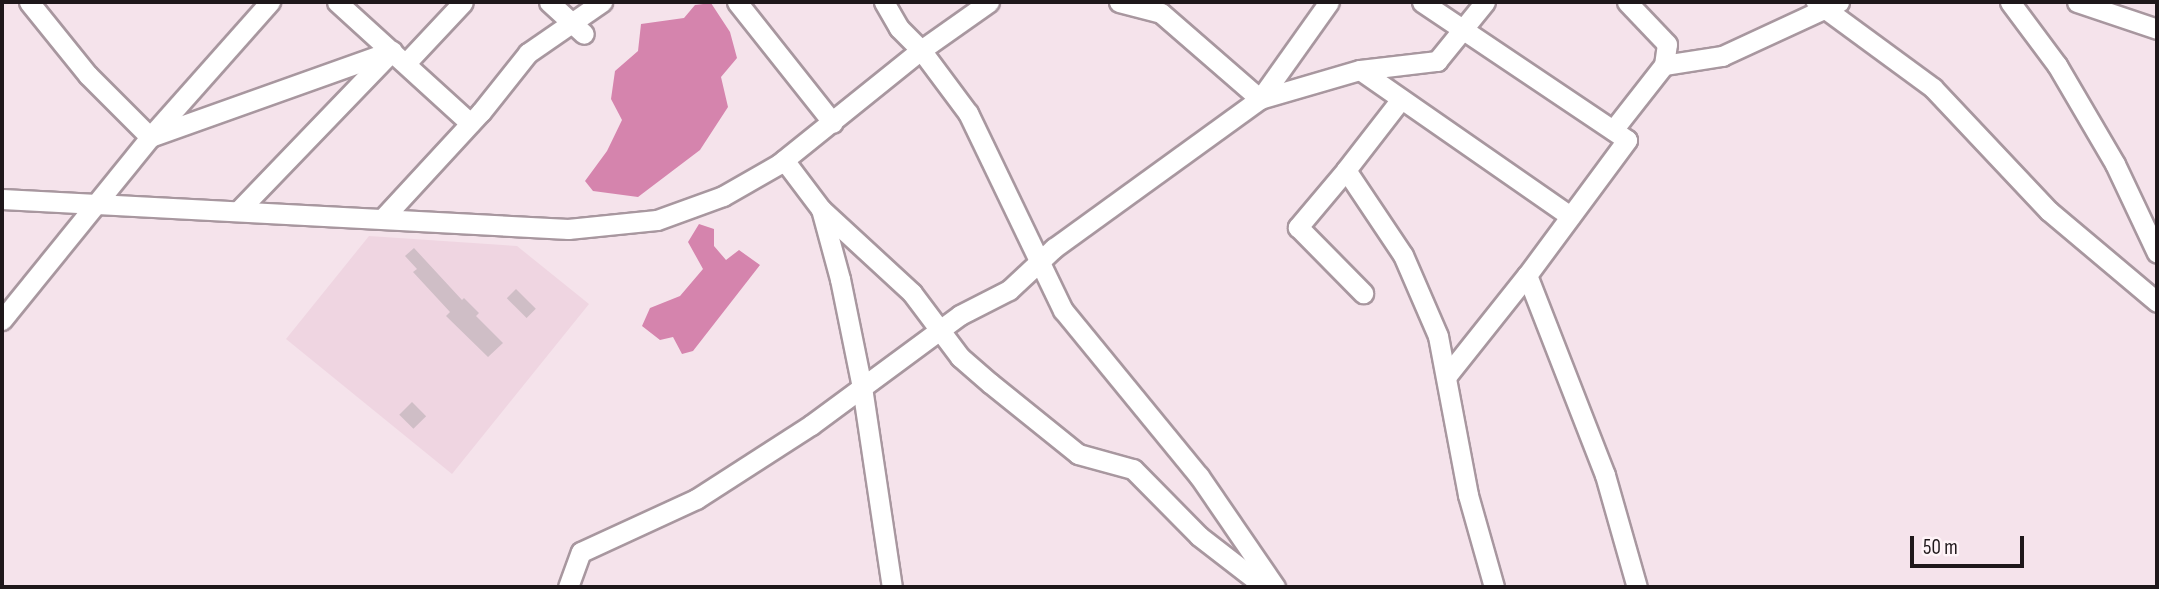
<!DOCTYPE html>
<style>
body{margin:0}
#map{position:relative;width:2159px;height:589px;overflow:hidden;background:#f5e3eb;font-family:"Sofia Sans Condensed",sans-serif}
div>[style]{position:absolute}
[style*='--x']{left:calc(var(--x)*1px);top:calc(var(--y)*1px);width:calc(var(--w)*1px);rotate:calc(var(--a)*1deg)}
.built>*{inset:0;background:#efd5e1}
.water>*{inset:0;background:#d584ad}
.building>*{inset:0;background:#cfbec6;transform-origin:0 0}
.roads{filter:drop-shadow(2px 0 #a8979f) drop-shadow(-2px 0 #a8979f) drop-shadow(0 2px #a8979f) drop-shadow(0 -2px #a8979f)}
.minor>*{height:19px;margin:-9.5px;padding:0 9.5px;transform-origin:9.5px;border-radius:9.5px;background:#fff}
span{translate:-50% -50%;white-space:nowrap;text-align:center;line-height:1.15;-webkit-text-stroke:5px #fef3f7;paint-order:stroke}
.frame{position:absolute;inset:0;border:4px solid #1e171a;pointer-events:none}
.scale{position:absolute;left:1910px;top:536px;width:114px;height:32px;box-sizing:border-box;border:4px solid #1e171a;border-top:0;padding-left:9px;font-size:21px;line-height:24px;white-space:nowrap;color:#1e171a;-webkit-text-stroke:5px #fef3f7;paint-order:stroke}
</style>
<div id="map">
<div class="built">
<i style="clip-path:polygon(369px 236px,517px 246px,589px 304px,452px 474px,286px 339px)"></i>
</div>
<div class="water">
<i style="clip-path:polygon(711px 3px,730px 32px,737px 58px,721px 77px,728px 107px,700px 150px,638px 197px,593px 191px,585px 181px,607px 151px,622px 120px,611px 99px,615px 71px,638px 51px,641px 24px,684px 18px,695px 5px)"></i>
<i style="clip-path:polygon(699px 224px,714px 229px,714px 246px,726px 260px,739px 250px,760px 265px,693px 351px,682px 354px,673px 337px,660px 340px,642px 326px,650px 308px,680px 296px,703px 269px,688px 242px)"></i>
</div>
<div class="building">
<i style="clip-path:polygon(414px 248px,462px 300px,464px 298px,479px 313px,476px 316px,503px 343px,488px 357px,446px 316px,450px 312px,413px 272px,417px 269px,405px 256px)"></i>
<i style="left:516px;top:289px;width:28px;height:13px;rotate:45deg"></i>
<i style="left:412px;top:402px;width:20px;height:18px;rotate:45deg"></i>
</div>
<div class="roads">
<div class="minor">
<i style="--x:29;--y:2;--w:94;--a:51.1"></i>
<i style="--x:88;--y:75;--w:88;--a:45"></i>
<i style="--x:150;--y:137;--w:257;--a:-19.6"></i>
<i style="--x:337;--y:2;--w:180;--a:42.3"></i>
<i style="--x:549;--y:2;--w:47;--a:42.4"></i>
<i style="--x:737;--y:2;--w:154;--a:51.6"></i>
<i style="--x:884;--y:2;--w:30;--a:60"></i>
<i style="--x:899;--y:28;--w:31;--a:45"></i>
<i style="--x:921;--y:50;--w:79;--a:53.3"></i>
<i style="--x:968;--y:113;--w:219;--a:64.3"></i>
<i style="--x:1063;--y:310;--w:215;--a:50.7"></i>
<i style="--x:1199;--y:476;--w:135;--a:55.6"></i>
<i style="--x:1119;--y:2;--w:43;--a:14.7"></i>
<i style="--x:1161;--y:13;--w:131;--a:41"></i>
<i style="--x:1260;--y:99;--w:104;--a:-16.2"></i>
<i style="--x:1360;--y:70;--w:78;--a:-6.7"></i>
<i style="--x:1437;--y:61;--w:76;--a:-50.9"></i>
<i style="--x:1422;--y:2;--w:247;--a:33.9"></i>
<i style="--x:1627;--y:140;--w:168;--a:126.5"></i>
<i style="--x:1527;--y:275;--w:130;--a:128.5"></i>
<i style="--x:1816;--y:2;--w:145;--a:36.3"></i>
<i style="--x:1933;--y:88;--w:169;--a:46.7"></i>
<i style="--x:2049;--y:211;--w:141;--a:40.1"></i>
<i style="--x:2010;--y:2;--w:79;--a:53.3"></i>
<i style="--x:2057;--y:65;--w:115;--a:59.6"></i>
<i style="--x:2115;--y:164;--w:98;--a:64.7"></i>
<i style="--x:2077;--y:2;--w:84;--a:18.6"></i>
<i style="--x:406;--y:63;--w:83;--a:-46.9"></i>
<i style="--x:1664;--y:65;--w:59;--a:-8.8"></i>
<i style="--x:1722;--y:56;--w:129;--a:-24.8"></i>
<i style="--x:1360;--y:70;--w:256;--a:34.8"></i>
<i style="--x:1401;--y:99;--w:90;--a:127.8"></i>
<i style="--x:1346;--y:170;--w:102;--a:56.2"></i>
<i style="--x:1403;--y:255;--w:88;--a:66.6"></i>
<i style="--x:1438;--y:336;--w:162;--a:79.3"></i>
<i style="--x:1468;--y:495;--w:96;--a:74.2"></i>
<i style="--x:1613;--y:130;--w:83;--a:-51.9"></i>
<i style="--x:1664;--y:65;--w:21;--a:-82"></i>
<i style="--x:1667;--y:44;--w:58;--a:-133.6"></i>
<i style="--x:784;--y:160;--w:61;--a:52.9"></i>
<i style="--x:821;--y:209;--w:73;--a:74.8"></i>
<i style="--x:840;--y:279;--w:110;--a:78.5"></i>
<i style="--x:862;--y:387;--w:202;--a:81.5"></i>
<i style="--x:1346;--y:170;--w:75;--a:130.1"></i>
<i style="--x:1298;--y:227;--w:93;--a:45.4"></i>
<i style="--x:2;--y:199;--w:567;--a:3.03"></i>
<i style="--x:568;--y:229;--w:89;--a:-5.8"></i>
<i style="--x:657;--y:220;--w:70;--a:-20"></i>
<i style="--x:723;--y:196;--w:64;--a:-29.7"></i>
<i style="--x:779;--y:164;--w:182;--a:-38.8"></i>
<i style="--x:921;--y:50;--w:83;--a:-35.2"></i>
<i style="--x:240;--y:209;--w:215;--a:-46.1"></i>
<i style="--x:821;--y:209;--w:124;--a:42.7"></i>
<i style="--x:912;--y:293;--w:80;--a:53.1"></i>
<i style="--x:960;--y:357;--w:40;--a:41"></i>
<i style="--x:990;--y:383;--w:113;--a:38.9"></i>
<i style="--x:1078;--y:454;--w:57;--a:15.3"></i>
<i style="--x:1133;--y:469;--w:94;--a:45.4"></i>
<i style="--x:1199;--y:536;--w:83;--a:37.7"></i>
<i style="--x:384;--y:217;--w:143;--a:-47.3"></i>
<i style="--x:481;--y:112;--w:75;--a:-51.5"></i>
<i style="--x:528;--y:53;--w:90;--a:-34.6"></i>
<i style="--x:1527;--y:275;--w:215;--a:68.7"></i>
<i style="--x:1605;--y:475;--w:116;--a:74.1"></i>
<i style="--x:2;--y:320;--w:235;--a:-51"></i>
<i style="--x:150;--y:137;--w:181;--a:-48.4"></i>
<i style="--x:568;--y:587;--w:37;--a:-70"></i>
<i style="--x:581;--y:552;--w:127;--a:-24.7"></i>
<i style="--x:696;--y:499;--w:137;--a:-32.8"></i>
<i style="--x:811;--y:425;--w:185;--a:-36.4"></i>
<i style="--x:960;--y:315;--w:55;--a:-27"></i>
<i style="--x:1009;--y:290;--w:62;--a:-43"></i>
<i style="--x:1054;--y:248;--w:254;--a:-35.9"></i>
<i style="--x:1260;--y:99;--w:119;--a:-54.6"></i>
</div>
</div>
<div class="frame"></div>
<div class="scale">50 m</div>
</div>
